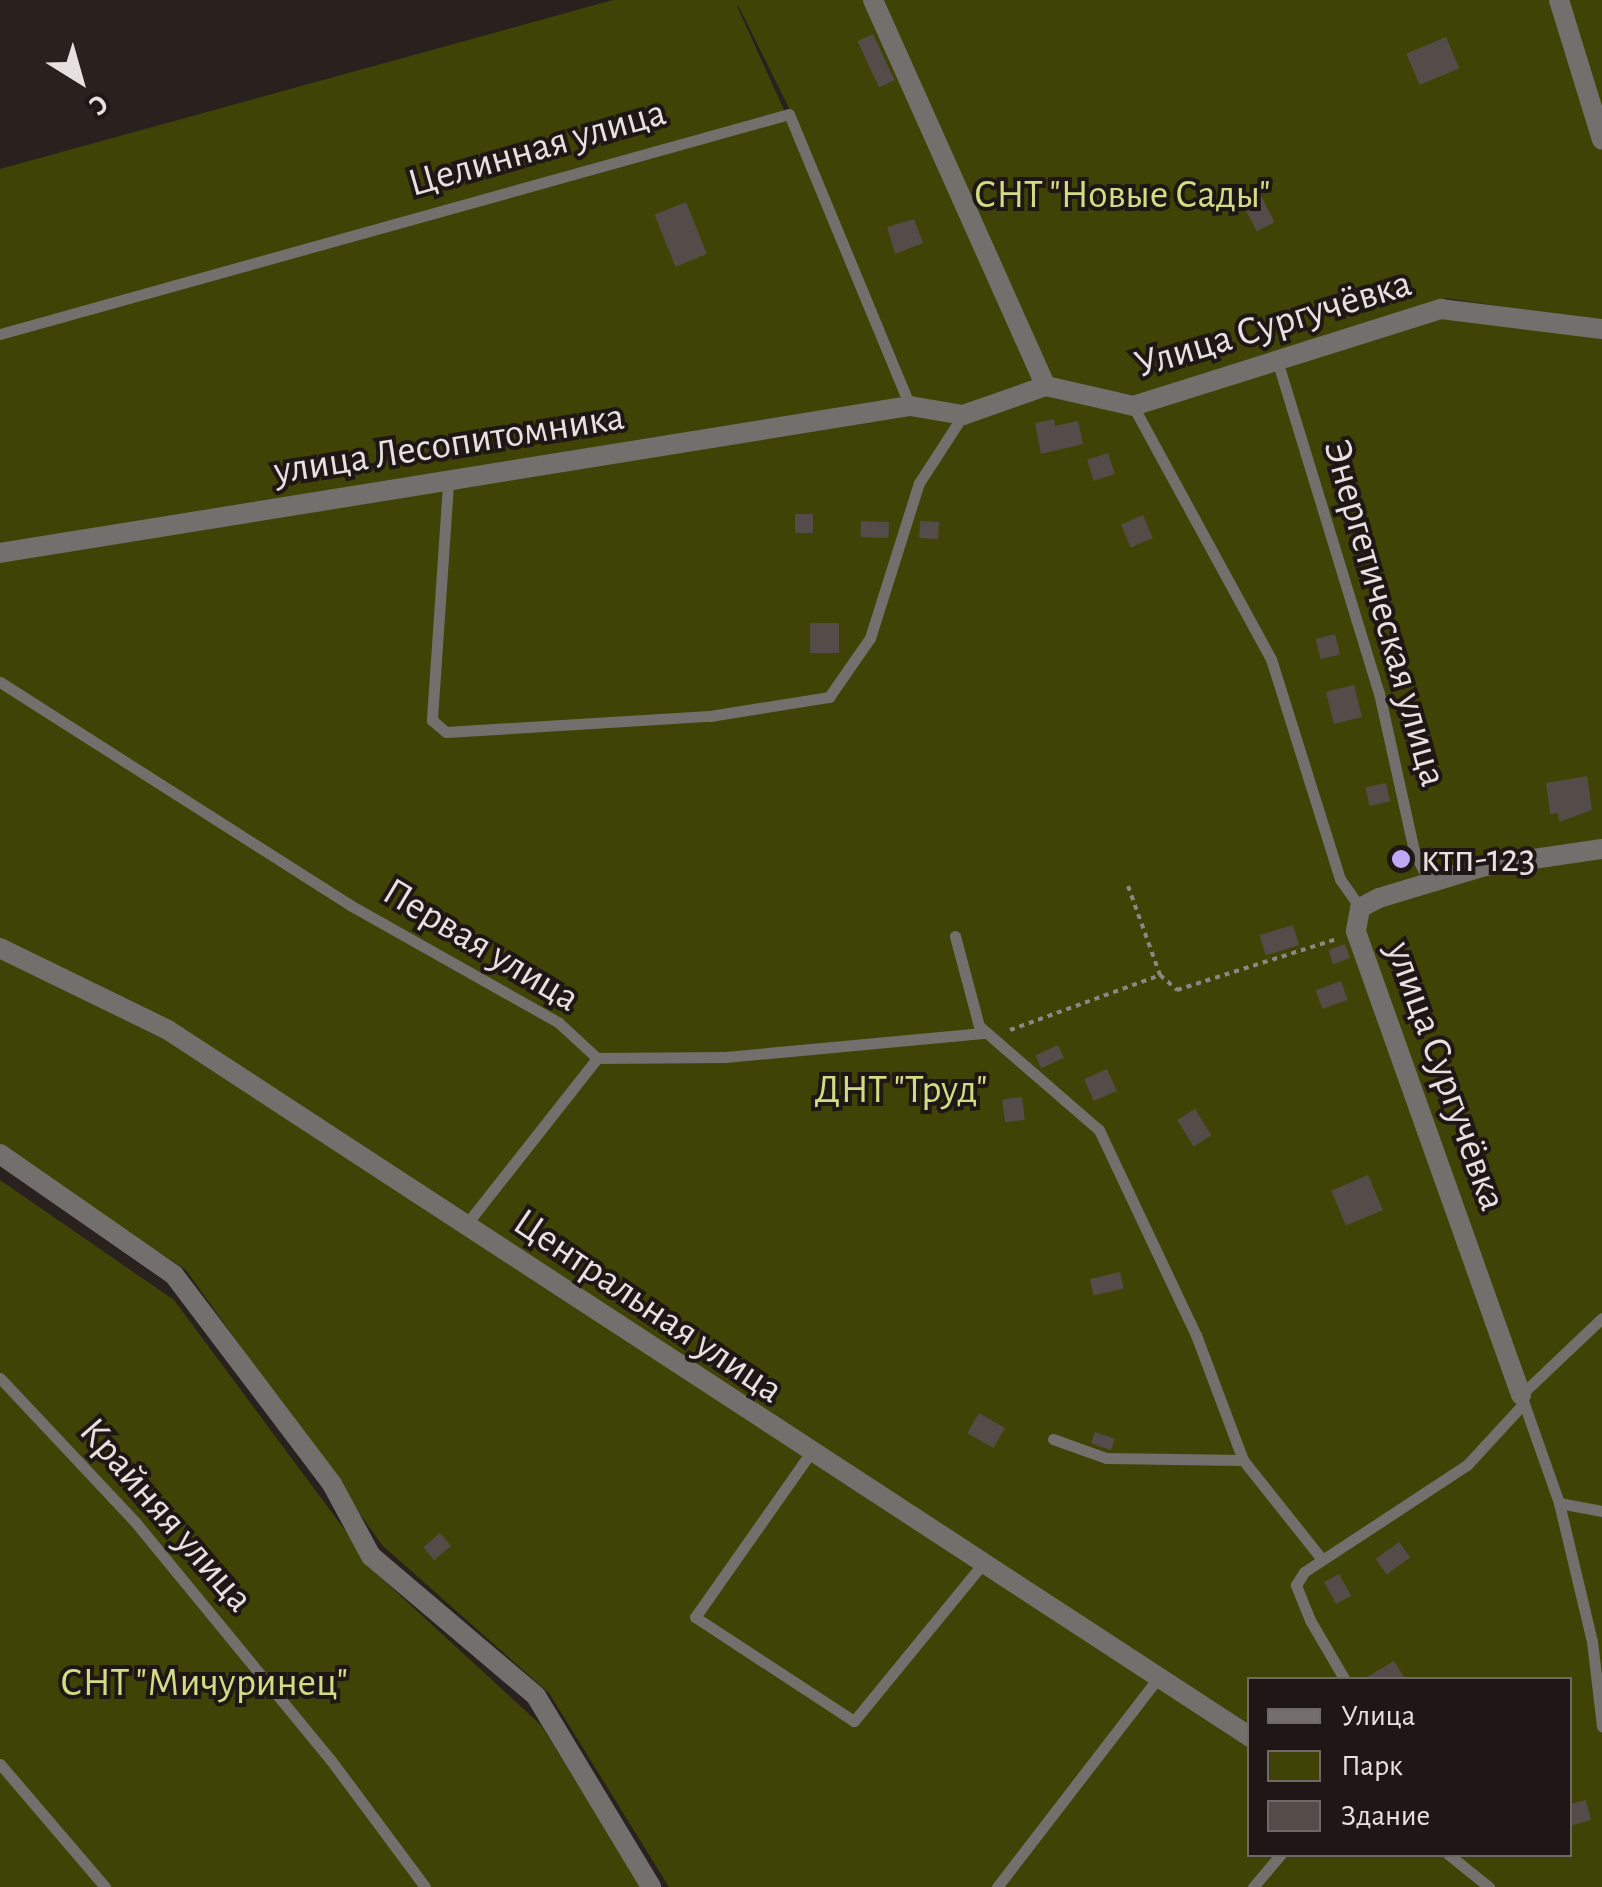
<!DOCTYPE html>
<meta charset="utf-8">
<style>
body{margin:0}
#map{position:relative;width:1602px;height:1887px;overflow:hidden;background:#28211e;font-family:"Alegreya Sans",sans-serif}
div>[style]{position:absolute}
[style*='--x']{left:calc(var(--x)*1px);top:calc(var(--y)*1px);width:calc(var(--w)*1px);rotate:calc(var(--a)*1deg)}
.green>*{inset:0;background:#3f4406}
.building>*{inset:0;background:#544c49;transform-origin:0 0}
.path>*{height:4px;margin-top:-2px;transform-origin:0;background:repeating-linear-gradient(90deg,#8c8684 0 5px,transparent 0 10px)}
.service>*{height:11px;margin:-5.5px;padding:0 5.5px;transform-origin:5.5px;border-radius:5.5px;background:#726f6c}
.minor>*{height:20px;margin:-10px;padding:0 10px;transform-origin:10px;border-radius:10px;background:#726f6c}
.dots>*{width:28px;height:28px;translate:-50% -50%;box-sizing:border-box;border:5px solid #1e1715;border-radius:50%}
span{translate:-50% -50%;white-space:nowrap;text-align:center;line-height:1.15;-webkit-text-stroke:8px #1e1715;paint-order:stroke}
.street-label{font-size:40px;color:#e6e1df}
.park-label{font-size:40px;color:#d2dc84}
.poi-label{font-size:40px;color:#e6e1df}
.left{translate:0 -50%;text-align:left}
.legend{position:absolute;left:1247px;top:1677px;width:325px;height:180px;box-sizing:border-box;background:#1e1715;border:2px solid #6e6866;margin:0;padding:12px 18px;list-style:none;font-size:30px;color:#e6e1df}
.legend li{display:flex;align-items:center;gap:20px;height:50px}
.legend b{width:50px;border:2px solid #6e6866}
.north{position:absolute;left:30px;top:30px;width:100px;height:100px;-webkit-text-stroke:8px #1e1715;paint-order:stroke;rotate:143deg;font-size:28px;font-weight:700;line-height:40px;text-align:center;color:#e6e1df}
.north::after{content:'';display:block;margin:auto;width:35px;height:45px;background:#e6e1df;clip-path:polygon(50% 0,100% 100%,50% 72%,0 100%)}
</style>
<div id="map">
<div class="green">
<i style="clip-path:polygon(evenodd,613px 0,1602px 0,1602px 322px,1446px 298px,1144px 397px,1117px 392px,1144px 399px,1437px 314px,1602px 333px,1602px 1887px,669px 1887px,549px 1693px,382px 1545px,186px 1270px,0 1147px,0 169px,613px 0,738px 5px,795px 120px,903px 373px,737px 6px,738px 5px,613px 0,1250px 1680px,1570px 1680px,1570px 1854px,1250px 1854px,1250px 1680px)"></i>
<i style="clip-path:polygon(0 1180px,174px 1300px,379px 1576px,541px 1725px,641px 1887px,0 1887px)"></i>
</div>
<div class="building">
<i style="left:873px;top:34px;width:51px;height:17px;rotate:65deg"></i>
<i style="left:1446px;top:37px;width:34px;height:43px;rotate:67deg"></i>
<i style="left:1259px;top:192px;width:34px;height:20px;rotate:63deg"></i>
<i style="left:686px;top:202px;width:56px;height:34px;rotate:68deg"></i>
<i style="clip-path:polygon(914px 219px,923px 243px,895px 254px,887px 227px)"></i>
<i style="clip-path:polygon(1054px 419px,1055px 426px,1078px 421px,1083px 444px,1041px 454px,1035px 423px)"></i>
<i style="left:1108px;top:453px;width:22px;height:22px;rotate:72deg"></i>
<i style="left:813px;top:514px;width:19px;height:18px;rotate:90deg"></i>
<i style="left:1143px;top:515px;width:25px;height:24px;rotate:67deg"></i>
<i style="left:861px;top:521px;width:28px;height:16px;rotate:2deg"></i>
<i style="left:920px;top:521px;width:19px;height:17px;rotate:3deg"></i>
<i style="left:810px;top:623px;width:29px;height:30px"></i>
<i style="left:1335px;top:634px;width:21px;height:20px;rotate:76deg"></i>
<i style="left:1354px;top:685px;width:33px;height:29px;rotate:76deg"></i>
<i style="clip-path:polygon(1587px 776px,1592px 810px,1559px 822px,1558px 813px,1550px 814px,1546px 783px)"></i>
<i style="left:1386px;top:783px;width:19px;height:21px;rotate:78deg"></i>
<i style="left:1293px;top:925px;width:21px;height:35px;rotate:73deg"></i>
<i style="left:1345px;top:944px;width:15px;height:18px;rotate:70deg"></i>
<i style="left:1341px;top:981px;width:20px;height:27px;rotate:70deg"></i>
<i style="left:1058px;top:1045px;width:14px;height:25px;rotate:65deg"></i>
<i style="left:1107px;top:1069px;width:24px;height:25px;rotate:66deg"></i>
<i style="left:1022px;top:1097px;width:23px;height:20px;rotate:83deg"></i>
<i style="left:1195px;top:1109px;width:31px;height:21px;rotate:58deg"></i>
<i style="left:1368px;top:1175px;width:38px;height:40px;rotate:67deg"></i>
<i style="left:1120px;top:1272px;width:17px;height:31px;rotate:77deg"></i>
<i style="left:979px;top:1413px;width:30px;height:23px;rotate:30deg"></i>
<i style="left:1095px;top:1432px;width:21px;height:12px;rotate:19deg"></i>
<i style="left:440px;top:1533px;width:17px;height:22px;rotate:50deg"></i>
<i style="left:1399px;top:1542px;width:19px;height:29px;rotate:54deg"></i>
<i style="left:1339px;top:1574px;width:25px;height:17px;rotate:61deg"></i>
<i style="clip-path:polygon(1394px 1661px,1406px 1680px,1362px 1680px)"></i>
<i style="clip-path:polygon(1586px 1800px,1591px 1820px,1570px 1826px,1570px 1804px)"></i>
</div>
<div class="path">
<i style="--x:1128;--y:886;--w:95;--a:70.2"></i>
<i style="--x:1160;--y:975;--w:23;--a:41"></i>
<i style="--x:1177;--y:990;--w:168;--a:-17.7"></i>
<i style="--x:1010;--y:1030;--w:160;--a:-20.1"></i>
</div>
<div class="service">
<i style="--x:0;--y:334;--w:819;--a:-15.58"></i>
<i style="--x:789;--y:114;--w:316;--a:67.5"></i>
<i style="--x:1277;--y:360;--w:348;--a:73"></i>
<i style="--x:1379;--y:693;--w:162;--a:77.5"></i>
<i style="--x:1414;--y:851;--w:34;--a:64"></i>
<i style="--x:1133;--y:406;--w:288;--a:61.4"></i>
<i style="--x:1271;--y:659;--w:231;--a:72.6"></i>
<i style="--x:1340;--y:879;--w:35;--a:55"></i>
<i style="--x:448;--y:484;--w:237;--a:93.9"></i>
<i style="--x:432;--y:720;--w:18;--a:41"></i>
<i style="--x:446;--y:732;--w:264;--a:-3.5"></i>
<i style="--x:710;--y:716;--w:121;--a:-9.1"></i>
<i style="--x:829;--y:697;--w:72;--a:-55.2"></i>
<i style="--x:870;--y:638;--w:163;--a:-72.5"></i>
<i style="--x:919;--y:483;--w:81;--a:-57.1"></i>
<i style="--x:0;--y:682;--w:415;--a:32.5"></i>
<i style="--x:350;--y:905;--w:240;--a:29.4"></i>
<i style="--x:559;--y:1023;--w:52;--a:42.6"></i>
<i style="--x:597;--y:1058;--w:128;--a:-0.4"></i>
<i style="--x:725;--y:1057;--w:262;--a:-5.3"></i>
<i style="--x:955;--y:936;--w:93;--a:75.1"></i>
<i style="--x:979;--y:1026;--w:159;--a:40.9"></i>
<i style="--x:1099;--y:1130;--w:227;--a:64.7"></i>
<i style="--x:1196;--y:1335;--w:134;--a:69.4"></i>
<i style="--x:1243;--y:1460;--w:125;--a:51.5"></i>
<i style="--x:465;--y:1226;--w:214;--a:-51.8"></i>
<i style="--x:1602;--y:1318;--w:112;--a:136.5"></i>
<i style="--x:1521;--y:1395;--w:114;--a:70.6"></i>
<i style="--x:1559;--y:1503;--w:142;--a:76.6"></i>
<i style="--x:1592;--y:1641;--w:86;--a:83.3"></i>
<i style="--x:0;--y:1378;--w:199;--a:46.8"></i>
<i style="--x:136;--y:1523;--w:306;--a:50.6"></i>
<i style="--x:330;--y:1759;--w:159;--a:53.4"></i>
<i style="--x:1053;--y:1439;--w:56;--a:19.7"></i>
<i style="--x:1106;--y:1458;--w:137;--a:0.8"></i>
<i style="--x:809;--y:1455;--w:198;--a:125.1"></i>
<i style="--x:695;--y:1617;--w:190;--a:33.2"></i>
<i style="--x:854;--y:1721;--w:200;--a:-50.7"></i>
<i style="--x:1559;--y:1503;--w:44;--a:10.5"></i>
<i style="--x:1345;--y:1680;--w:69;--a:-120.3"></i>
<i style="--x:1310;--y:1620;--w:38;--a:-112"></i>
<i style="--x:1296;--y:1585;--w:15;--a:-58"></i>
<i style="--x:1304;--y:1572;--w:195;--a:-33.3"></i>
<i style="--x:1467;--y:1465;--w:84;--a:-47.4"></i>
<i style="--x:0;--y:1764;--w:162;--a:49.5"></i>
<i style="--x:1448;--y:1854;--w:53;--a:38.8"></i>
<i style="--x:997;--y:1887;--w:264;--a:-52.4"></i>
<i style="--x:1253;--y:1887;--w:43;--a:-49.7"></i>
</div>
<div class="minor">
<i style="--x:873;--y:0;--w:423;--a:65.9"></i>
<i style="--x:1559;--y:0;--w:146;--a:72.9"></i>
<i style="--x:0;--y:553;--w:922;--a:-9.18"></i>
<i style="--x:910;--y:406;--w:54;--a:9.6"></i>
<i style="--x:963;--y:415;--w:88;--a:-19.3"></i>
<i style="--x:1046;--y:386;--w:89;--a:12.9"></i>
<i style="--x:1133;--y:406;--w:323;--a:-17.5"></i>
<i style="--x:1441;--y:309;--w:162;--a:7.1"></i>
<i style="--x:0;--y:948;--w:187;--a:26"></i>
<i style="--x:168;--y:1030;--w:1293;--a:33.16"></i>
<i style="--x:0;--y:1154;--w:212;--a:34.8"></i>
<i style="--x:174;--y:1275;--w:262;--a:52.9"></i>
<i style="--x:332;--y:1484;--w:82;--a:61.6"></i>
<i style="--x:371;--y:1556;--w:216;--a:40.3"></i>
<i style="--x:536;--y:1696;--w:223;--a:58.9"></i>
<i style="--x:1521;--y:1395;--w:492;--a:-109.6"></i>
<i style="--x:1356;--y:931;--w:23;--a:-80"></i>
<i style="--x:1360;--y:908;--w:21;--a:-28"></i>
<i style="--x:1379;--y:898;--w:111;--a:-16.8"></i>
<i style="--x:1485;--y:866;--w:118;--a:-8.3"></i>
</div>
<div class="dots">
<i style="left:1401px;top:859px;background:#bfa9f4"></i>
</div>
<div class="street-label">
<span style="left:537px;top:148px;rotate:-16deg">Целинная улица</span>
<span style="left:1273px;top:324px;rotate:-17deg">Улица Сургучёвка</span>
<span style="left:449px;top:444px;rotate:-9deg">улица Лесопитомника</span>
<span style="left:1385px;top:613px;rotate:74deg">Энергетическая улица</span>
<span style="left:481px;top:945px;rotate:31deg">Первая улица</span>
<span style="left:1446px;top:1076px;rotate:70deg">улица Сургучёвка</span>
<span style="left:648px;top:1306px;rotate:34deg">Центральная улица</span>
<span style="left:166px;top:1515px;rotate:49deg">Крайняя улица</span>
</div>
<div class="park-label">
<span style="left:1122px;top:195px">СНТ "Новые Сады"</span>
<span style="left:901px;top:1090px">ДНТ "Труд"</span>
<span style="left:204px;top:1683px">СНТ "Мичуринец"</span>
</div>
<div class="poi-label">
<span class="left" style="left:1421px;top:859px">ктп-123</span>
</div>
<ul class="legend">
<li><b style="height:12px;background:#726f6c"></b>Улица</li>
<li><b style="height:28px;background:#3f4406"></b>Парк</li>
<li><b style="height:28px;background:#544c49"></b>Здание</li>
</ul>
<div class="north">С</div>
</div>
